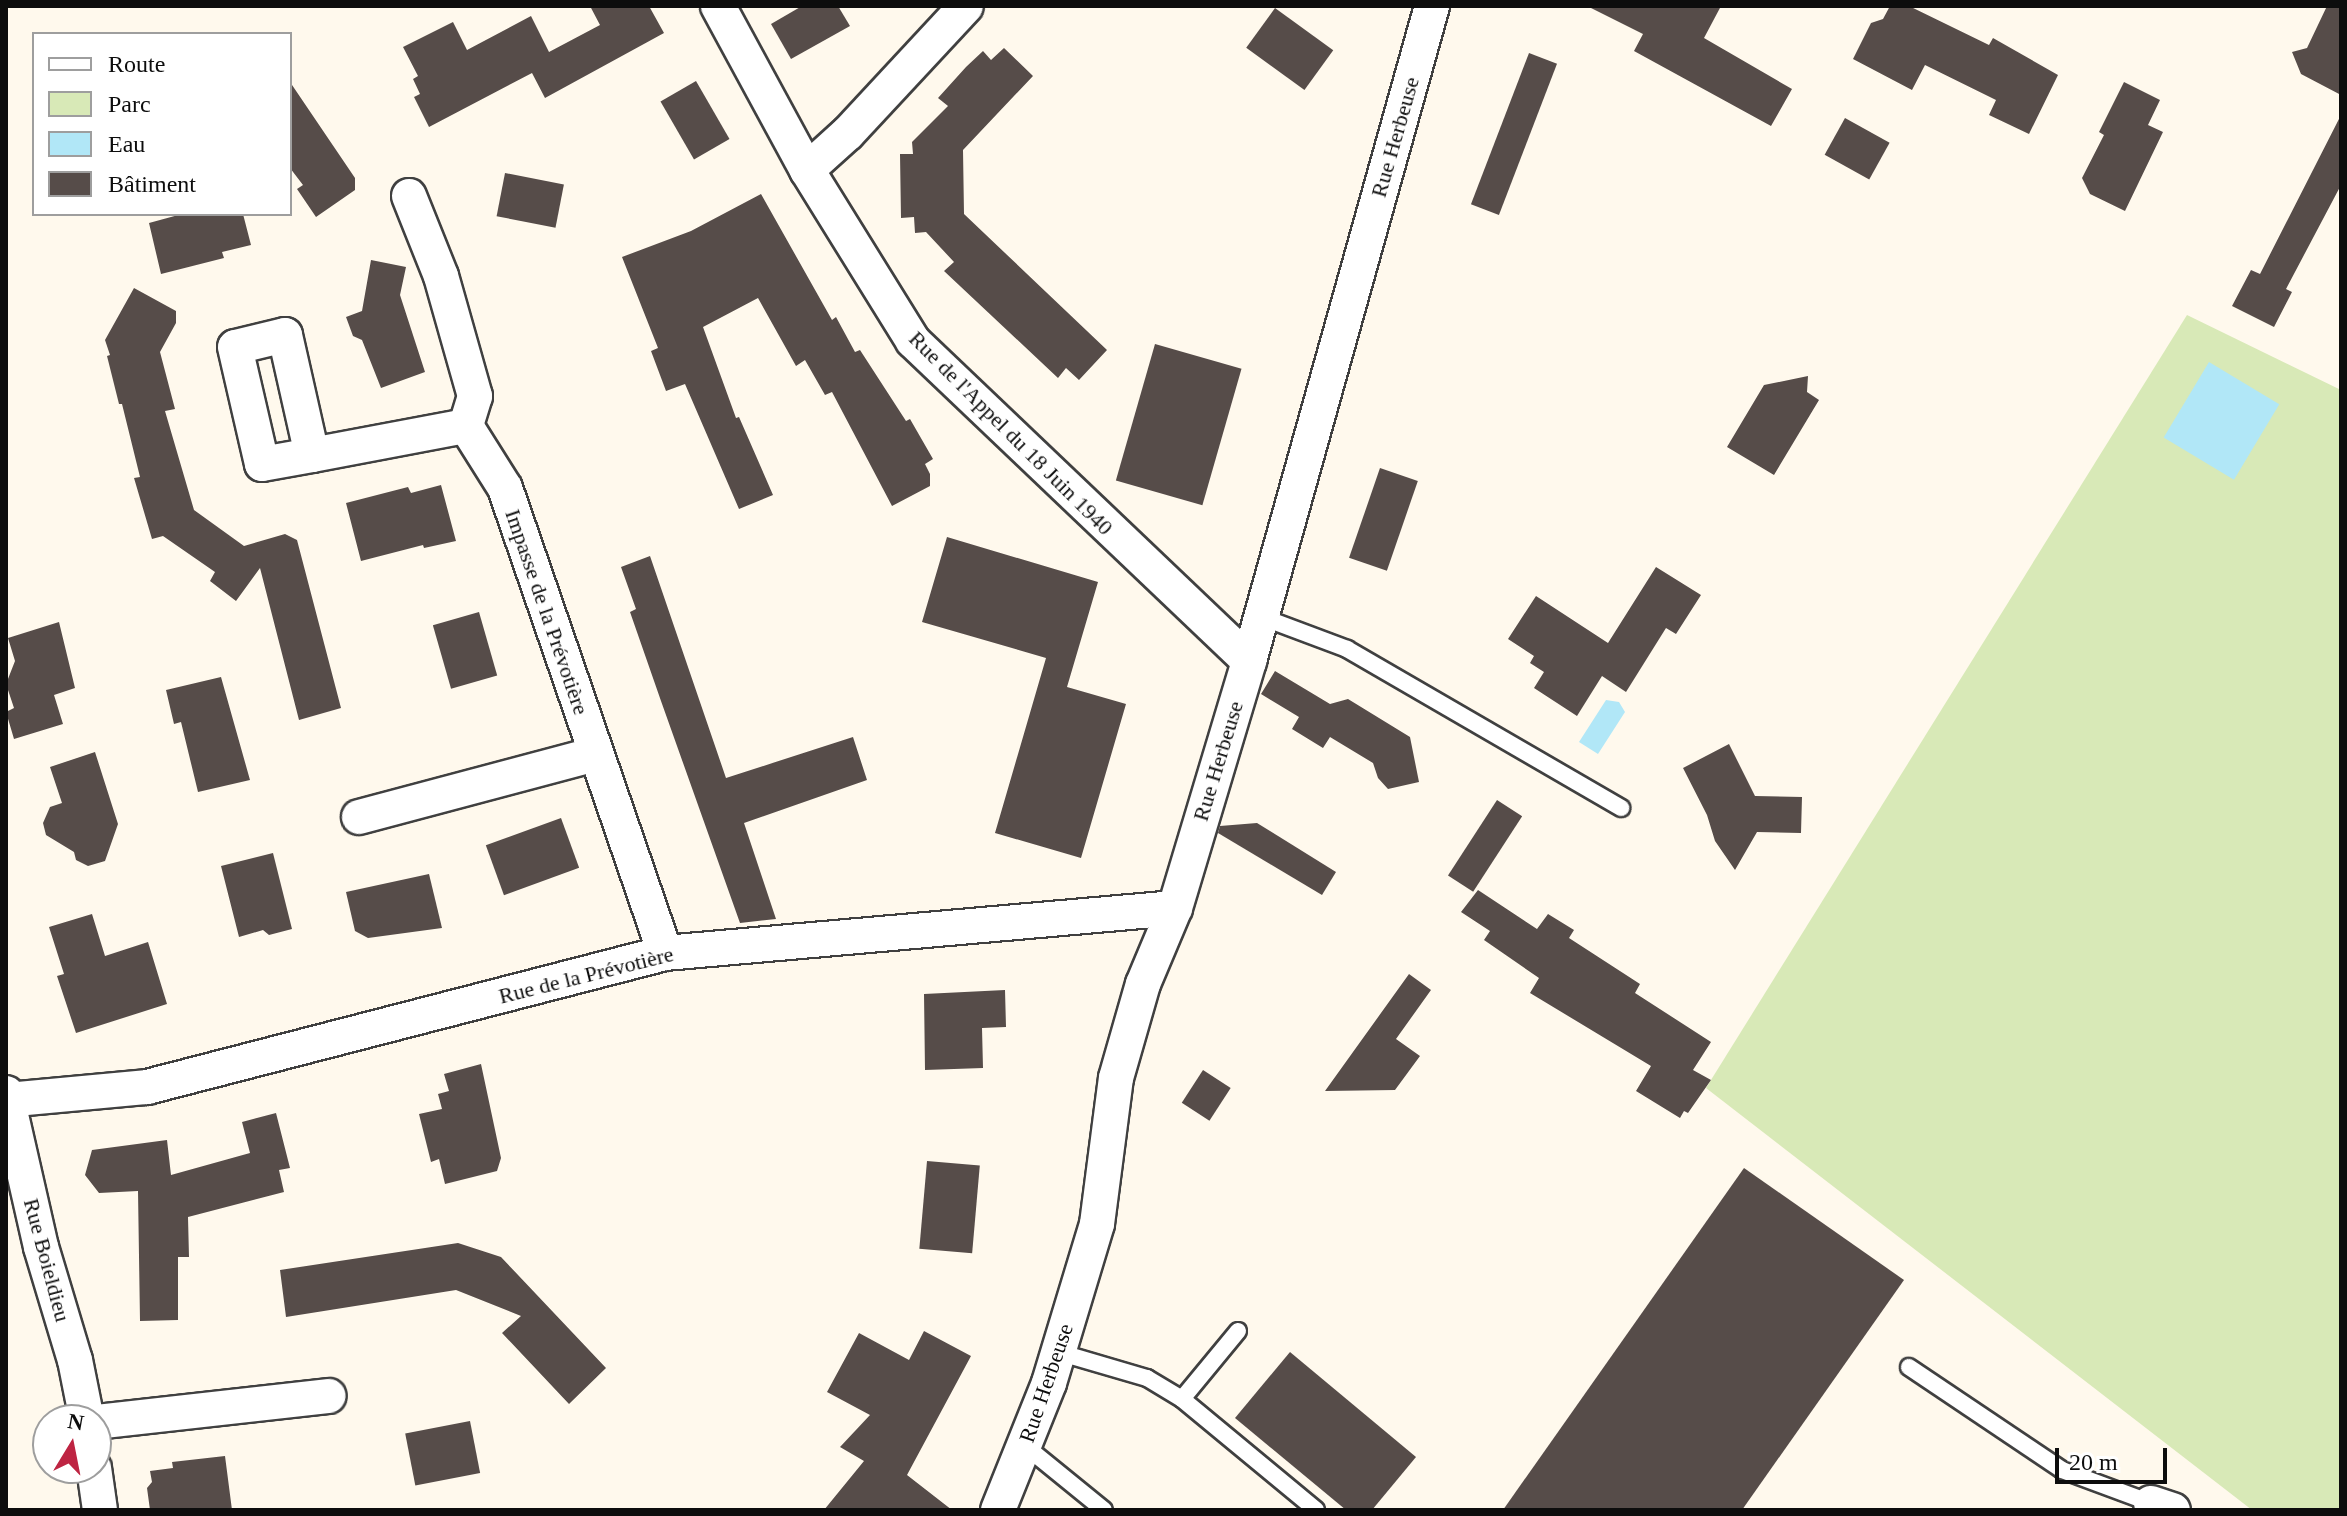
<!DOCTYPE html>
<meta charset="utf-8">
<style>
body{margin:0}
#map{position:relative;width:2347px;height:1516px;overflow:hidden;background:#fff9ed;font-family:Georgia,serif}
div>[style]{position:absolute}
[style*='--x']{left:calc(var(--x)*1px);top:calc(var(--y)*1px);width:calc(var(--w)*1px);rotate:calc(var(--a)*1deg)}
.green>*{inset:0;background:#d8e9b7}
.water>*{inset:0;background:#b1e7f7;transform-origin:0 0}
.building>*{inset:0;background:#564c49;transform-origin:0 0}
.roads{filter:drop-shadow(2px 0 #404040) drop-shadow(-2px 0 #404040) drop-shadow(0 2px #404040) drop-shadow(0 -2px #404040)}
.service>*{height:16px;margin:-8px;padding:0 8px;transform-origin:8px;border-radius:8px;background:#fff}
.minor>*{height:34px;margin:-17px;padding:0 17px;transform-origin:17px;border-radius:17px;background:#fff}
span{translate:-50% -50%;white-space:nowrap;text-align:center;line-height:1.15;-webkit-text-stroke:8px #fff;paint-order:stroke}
.street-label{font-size:22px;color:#0d0d0d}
.frame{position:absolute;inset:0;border:8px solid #0d0d0d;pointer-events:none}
.legend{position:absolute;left:32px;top:32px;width:260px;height:184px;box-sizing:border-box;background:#fff;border:2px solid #9e9e9e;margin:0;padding:10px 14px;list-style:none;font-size:24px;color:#0d0d0d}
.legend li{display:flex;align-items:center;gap:16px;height:40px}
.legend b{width:40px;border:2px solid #9e9e9e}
.north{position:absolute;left:32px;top:1404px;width:80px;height:80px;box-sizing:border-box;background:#fff;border:2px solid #9e9e9e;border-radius:50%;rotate:10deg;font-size:22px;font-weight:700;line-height:32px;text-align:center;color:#0d0d0d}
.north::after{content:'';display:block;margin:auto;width:28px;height:36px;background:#be2442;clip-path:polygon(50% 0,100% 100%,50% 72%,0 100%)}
.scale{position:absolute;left:2055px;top:1448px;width:112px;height:36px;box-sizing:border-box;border:4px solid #0d0d0d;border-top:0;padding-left:10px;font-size:24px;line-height:28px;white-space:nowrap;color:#0d0d0d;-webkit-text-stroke:6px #fff;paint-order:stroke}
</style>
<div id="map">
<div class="green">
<i style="clip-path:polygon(2187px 315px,2341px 390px,2341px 1510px,2252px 1510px,1706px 1088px)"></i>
</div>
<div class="water">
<i style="left:2209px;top:362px;width:82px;height:88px;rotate:31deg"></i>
<i style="clip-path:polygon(1606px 700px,1619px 702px,1625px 712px,1598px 754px,1579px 742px)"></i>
</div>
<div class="building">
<i style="clip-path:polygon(590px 6px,649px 6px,664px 33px,545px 98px,532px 73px,429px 127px,414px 97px,420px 94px,413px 79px,418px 76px,403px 47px,453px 22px,467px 50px,531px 16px,549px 52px,600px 25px)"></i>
<i style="clip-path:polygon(802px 6px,838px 6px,850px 26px,791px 59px,771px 24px)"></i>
<i style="clip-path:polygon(1587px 6px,1721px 6px,1704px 38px,1792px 89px,1771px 126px,1634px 51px,1643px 34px)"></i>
<i style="clip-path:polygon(1890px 6px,1909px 6px,1989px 45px,1993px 38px,2058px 75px,2029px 134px,1989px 115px,1996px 100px,1925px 65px,1912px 90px,1853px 59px,1871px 23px,1883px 19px)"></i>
<i style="clip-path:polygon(2327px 6px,2341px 6px,2341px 95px,2301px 74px,2292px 52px,2307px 48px)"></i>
<i style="left:1275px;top:8px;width:72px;height:49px;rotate:36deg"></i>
<i style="clip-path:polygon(1004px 48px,1033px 76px,963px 150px,964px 214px,1107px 350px,1079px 380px,1066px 368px,1058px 378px,944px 271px,954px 262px,926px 232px,915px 233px,914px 217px,901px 218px,900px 154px,913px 154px,912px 142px,948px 106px,938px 98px,966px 67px,983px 51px,991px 60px)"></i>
<i style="left:1529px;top:53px;width:30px;height:162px;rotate:21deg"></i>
<i style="left:696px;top:81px;width:67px;height:41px;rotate:60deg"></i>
<i style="clip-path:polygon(290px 82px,355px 178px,355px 190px,316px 217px,297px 189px,303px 185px,290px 168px)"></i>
<i style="clip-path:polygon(2124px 82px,2160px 100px,2148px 125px,2163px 132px,2125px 211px,2090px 194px,2082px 178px,2104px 135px,2099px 132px)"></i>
<i style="clip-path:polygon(2341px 115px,2341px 185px,2286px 289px,2292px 292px,2274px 327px,2232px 306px,2251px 270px,2260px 274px)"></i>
<i style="left:1845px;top:118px;width:51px;height:42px;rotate:29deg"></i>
<i style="left:505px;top:173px;width:60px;height:44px;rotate:11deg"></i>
<i style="clip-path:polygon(761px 194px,832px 320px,836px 317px,855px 352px,860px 350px,906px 421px,910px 419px,933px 459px,925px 464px,930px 474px,930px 486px,892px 506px,832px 392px,825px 395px,805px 360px,796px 366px,758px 298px,703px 327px,736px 418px,739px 417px,773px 495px,739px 509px,685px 384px,666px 391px,651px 351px,658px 348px,622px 257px,691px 231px)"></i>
<i style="clip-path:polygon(182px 214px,243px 214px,251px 245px,222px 252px,224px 258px,161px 274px,149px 223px)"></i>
<i style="clip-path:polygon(371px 260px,406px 267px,400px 295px,425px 372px,381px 388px,362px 340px,353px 336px,346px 317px,362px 311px)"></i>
<i style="clip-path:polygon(134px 288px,176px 311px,176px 323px,160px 352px,175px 409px,165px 411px,194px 510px,244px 546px,285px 534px,297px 540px,341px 708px,299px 720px,260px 568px,236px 601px,210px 581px,215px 572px,163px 536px,152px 539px,134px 478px,140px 477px,122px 404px,119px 404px,107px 356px,110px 355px,105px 340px)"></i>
<i style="left:1155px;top:344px;width:90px;height:142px;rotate:16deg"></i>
<i style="clip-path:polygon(1808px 376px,1807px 392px,1819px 400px,1774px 475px,1727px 447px,1764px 385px)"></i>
<i style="left:1380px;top:468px;width:40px;height:95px;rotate:19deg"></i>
<i style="clip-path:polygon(441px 485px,456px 541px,424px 548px,423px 545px,361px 561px,346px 503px,408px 487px,411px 493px)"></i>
<i style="clip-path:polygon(947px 537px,1098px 582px,1067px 687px,1126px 704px,1081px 858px,995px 833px,1046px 658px,922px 622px)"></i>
<i style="clip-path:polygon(650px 556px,726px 778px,853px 737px,867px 780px,744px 823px,776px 919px,740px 923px,661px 701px,630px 612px,636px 609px,621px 567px)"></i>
<i style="clip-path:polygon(1656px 567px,1701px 595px,1676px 634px,1666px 628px,1626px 692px,1602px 676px,1577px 716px,1534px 688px,1544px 672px,1530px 663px,1534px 656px,1508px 639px,1536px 596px,1608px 643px)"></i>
<i style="left:479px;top:612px;width:66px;height:48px;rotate:74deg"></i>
<i style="clip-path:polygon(59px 622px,75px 688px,54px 695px,63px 724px,14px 739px,6px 712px,14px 708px,6px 684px,15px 661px,8px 638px)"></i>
<i style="clip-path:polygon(1275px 671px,1330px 704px,1348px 699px,1410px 737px,1419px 782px,1388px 789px,1378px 778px,1373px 763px,1330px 737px,1323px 748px,1292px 729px,1299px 717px,1261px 694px)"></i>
<i style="clip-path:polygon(221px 677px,250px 780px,198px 792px,181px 722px,174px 724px,166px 690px)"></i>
<i style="clip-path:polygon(1729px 744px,1755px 796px,1802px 797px,1801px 833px,1757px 832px,1735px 870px,1715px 841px,1707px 815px,1683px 768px)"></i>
<i style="clip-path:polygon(95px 752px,118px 824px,105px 861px,88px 866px,76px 860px,74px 852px,46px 835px,43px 823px,50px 807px,62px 803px,50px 767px)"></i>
<i style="left:1497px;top:800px;width:30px;height:90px;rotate:33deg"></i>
<i style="left:561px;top:818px;width:53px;height:80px;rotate:70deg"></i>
<i style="clip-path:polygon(1257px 823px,1336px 872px,1322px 895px,1218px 833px,1220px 826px)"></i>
<i style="clip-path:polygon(273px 853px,292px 929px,269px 935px,263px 930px,239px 937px,221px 866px)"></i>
<i style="clip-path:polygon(429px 874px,442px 928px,368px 938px,355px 931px,346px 892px)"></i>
<i style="clip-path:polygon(1478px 890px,1537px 929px,1548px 914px,1574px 930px,1569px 938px,1640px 984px,1635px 993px,1711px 1042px,1693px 1070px,1711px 1080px,1688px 1113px,1684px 1111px,1680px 1118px,1636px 1091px,1651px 1066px,1530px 993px,1539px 978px,1484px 940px,1490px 931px,1461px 912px)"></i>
<i style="clip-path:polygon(92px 914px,105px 956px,148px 942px,167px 1004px,76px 1033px,57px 976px,64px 974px,49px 927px)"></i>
<i style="clip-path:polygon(1409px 974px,1431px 990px,1396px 1039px,1420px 1056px,1395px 1090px,1325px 1091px)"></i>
<i style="clip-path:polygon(1005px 990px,1006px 1027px,982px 1028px,983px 1068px,925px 1070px,924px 994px)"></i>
<i style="clip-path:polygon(481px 1064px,501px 1158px,497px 1171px,445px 1184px,439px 1159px,431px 1162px,419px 1114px,442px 1109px,438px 1094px,449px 1091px,444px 1074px)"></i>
<i style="left:1203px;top:1070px;width:33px;height:39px;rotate:33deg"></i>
<i style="clip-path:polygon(276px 1113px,290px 1168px,279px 1170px,284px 1192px,188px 1217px,189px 1257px,178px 1257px,178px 1320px,140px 1321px,138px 1191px,99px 1193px,85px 1175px,92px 1150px,167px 1140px,171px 1175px,250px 1153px,242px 1122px)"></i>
<i style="left:927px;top:1161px;width:53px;height:88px;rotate:5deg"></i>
<i style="clip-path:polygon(1744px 1168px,1904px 1280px,1742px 1510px,1503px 1510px)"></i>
<i style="clip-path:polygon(458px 1243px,501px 1257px,606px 1368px,569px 1404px,502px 1333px,521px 1316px,456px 1290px,286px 1317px,280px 1270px)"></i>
<i style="clip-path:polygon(924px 1331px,971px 1356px,907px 1475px,952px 1510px,824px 1510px,864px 1461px,840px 1447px,870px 1415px,827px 1392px,859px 1333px,909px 1360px)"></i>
<i style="clip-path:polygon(1290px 1352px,1416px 1457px,1372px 1510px,1346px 1510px,1235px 1418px)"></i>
<i style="left:470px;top:1421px;width:53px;height:66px;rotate:79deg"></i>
<i style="clip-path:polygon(225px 1456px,232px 1510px,150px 1510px,147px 1488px,152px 1482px,150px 1471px,173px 1468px,172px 1462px)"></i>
</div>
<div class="roads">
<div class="service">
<i style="--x:1262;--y:617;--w:91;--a:20.6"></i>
<i style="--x:1347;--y:649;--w:317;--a:30.1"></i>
<i style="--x:1238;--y:1331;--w:88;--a:129.5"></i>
<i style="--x:1182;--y:1399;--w:174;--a:39.6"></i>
<i style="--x:1058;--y:1352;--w:93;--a:16.3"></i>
<i style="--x:1147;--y:1378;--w:41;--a:31"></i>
<i style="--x:1909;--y:1367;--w:184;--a:33.9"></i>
<i style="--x:2062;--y:1470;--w:95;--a:20.3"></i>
<i style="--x:1024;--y:1445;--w:103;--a:39.1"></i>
</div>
<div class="minor">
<i style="--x:718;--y:6;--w:187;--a:61.5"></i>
<i style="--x:807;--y:170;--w:201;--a:58.2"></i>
<i style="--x:913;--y:341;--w:464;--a:43.6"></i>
<i style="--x:807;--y:170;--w:55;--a:-42.1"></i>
<i style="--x:848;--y:133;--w:173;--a:-47.1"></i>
<i style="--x:409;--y:196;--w:86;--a:68.2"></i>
<i style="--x:441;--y:276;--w:125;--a:74.2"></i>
<i style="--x:475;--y:396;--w:31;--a:107"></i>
<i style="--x:312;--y:455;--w:123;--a:-102.7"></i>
<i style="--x:285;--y:335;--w:51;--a:166.5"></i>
<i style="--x:235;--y:347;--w:120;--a:77"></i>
<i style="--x:262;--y:464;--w:51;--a:-10.2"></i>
<i style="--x:312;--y:455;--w:157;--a:-10.7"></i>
<i style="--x:466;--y:426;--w:73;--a:57.8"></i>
<i style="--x:505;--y:488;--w:492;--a:71"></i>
<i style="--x:359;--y:817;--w:244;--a:-14.9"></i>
<i style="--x:6;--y:1093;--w:158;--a:77.2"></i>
<i style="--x:41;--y:1247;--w:118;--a:73.3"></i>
<i style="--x:75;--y:1360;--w:61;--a:78.7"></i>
<i style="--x:6;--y:1100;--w:142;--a:-5.3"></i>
<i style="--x:147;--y:1087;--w:535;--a:-14.5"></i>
<i style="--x:665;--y:953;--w:512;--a:-5.04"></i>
<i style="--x:96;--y:1422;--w:234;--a:-6.4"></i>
<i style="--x:94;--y:1468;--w:42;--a:81.9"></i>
<i style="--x:2151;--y:1503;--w:23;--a:18"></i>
<i style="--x:998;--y:1510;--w:137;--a:-68.1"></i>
<i style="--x:1049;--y:1383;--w:166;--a:-73.2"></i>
<i style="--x:1097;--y:1224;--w:147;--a:-82.6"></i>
<i style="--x:1116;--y:1078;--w:98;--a:-74"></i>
<i style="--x:1143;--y:984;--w:82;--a:-67.2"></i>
<i style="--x:1175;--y:908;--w:258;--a:-73.3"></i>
<i style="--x:1249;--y:661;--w:680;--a:-74.39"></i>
</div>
</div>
<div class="street-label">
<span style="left:1395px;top:137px;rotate:-74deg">Rue Herbeuse</span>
<span style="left:1011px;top:433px;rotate:45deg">Rue de l'Appel du 18 Juin 1940</span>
<span style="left:547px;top:612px;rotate:71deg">Impasse de la Prévotière</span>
<span style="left:1218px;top:761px;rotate:-73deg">Rue Herbeuse</span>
<span style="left:586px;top:975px;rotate:-14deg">Rue de la Prévotière</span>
<span style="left:47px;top:1260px;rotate:75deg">Rue Boieldieu</span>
<span style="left:1046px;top:1383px;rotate:-71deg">Rue Herbeuse</span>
</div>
<div class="frame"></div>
<ul class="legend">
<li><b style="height:10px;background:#fff"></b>Route</li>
<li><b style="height:22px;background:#d8e9b7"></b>Parc</li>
<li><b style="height:22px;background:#b1e7f7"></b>Eau</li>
<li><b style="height:22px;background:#564c49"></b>Bâtiment</li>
</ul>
<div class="north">N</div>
<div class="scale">20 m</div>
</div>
